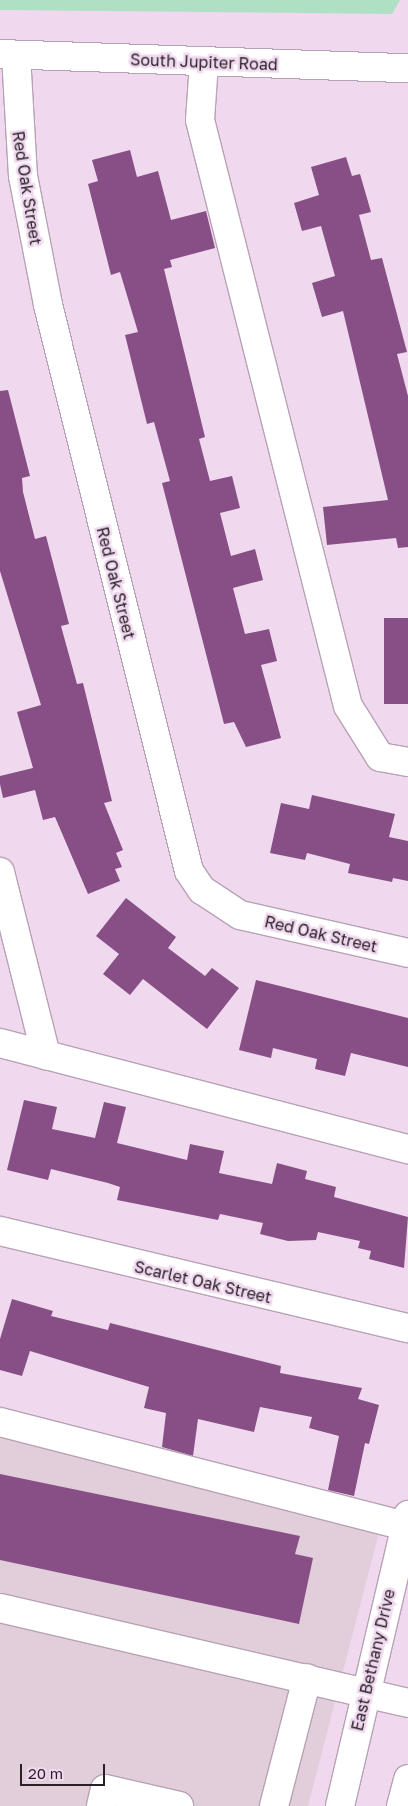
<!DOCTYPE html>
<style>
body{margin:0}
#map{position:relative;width:408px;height:1806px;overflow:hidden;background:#f0d9ee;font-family:"Golos Text",sans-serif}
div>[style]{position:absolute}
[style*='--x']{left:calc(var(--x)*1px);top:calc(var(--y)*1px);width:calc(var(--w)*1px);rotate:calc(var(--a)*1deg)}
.commercial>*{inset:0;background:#e2cddb}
.green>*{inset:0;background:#b0e0c3}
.building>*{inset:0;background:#874f85;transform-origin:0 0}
.roads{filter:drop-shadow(1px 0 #b7a2b5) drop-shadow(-1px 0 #b7a2b5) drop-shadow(0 1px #b7a2b5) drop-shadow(0 -1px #b7a2b5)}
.minor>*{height:28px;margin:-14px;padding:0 14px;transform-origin:14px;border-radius:14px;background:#fff}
.major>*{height:28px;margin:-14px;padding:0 14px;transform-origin:14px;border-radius:14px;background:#fff}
span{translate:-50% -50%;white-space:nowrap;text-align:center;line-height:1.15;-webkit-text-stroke:5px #f0d9ee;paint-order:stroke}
.street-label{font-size:16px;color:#282027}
.scale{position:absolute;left:20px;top:1764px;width:85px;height:22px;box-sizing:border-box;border:2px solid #282027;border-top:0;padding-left:6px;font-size:15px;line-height:18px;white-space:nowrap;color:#282027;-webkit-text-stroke:4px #f0d9ee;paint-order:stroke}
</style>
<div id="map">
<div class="commercial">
<i style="clip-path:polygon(0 1432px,381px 1525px,308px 1806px,0 1806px)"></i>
</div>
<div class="green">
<i style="clip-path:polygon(0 0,400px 0,392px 14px,0 10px)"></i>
</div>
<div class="building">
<i style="clip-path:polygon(130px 150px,137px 177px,158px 171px,171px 220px,206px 211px,215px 248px,170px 260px,172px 267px,164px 269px,205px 437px,199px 439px,210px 481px,232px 476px,240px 508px,220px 513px,231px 556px,255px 549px,263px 580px,233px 588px,245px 634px,269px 629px,277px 661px,261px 665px,281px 738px,246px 747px,234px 722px,224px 724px,162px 483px,170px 481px,154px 422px,147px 424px,125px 335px,138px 332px,120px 272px,111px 275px,88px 184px,98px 181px,92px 160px)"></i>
<i style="clip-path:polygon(346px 157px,352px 176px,360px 174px,371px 212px,359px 215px,371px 260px,382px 258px,407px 352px,397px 354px,408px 396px,408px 547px,398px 548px,396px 538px,327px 545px,323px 507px,388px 500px,343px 311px,322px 317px,312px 283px,335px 276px,321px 226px,302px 231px,294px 203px,319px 195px,311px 167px)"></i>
<i style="clip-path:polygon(8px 390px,30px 476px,22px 478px,23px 492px,35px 539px,46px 536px,69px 624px,61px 626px,77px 684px,83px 683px,112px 801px,104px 803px,123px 850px,116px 853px,122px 867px,115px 869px,120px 881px,88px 894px,55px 817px,43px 820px,35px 790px,3px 798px,0 784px,0 776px,33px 768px,17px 712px,41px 705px,0 571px,0 391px)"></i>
<i style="left:408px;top:618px;width:86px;height:24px;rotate:90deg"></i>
<i style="clip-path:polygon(312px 795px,395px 814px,389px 837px,408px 841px,408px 881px,393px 878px,392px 882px,348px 873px,350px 864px,307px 853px,305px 860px,270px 853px,281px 803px,309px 809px)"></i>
<i style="clip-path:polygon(126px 898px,176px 937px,168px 948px,205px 976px,212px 968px,239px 988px,207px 1029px,143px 979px,130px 995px,103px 974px,119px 954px,96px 936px)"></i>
<i style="clip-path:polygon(256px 980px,408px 1018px,408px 1067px,351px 1053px,345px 1076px,315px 1069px,317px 1059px,273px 1048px,271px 1058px,239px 1050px)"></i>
<i style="clip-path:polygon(24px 1100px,57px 1107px,52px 1129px,95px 1138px,104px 1102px,126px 1107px,117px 1143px,187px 1160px,190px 1144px,224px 1151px,219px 1173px,272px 1184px,277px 1163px,307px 1171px,305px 1179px,336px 1187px,334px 1197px,408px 1217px,404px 1268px,369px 1259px,371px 1251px,358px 1248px,360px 1241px,318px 1232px,316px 1240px,288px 1241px,260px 1234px,263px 1223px,220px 1214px,218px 1220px,117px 1200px,120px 1187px,108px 1183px,51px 1169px,48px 1180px,7px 1170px)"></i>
<i style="clip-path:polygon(12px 1299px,53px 1311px,51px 1316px,108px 1330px,110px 1323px,281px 1366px,280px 1373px,362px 1388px,358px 1399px,379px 1405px,369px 1444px,365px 1443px,354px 1496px,328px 1490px,339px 1436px,309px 1428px,312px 1417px,260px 1407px,254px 1432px,198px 1419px,193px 1456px,162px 1447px,166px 1413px,144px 1408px,149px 1387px,30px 1351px,22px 1376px,0 1370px,0 1339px)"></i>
<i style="clip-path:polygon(0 1474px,300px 1536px,295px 1554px,313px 1558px,299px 1624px,0 1560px)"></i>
</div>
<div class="roads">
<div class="minor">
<i style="--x:0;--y:54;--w:408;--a:2"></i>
<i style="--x:16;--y:55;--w:121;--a:86.7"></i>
<i style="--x:23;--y:176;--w:131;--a:79"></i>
<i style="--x:48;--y:305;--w:583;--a:76.01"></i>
<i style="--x:189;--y:871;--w:23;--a:56"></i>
<i style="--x:202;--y:890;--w:45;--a:33.3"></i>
<i style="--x:240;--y:915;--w:172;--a:12.7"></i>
<i style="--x:204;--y:63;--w:57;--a:94"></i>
<i style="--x:200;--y:120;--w:604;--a:75.83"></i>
<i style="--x:348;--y:706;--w:60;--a:57.9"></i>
<i style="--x:380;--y:757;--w:28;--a:10"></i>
<i style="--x:0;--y:872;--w:189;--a:75.9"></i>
<i style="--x:0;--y:1043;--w:422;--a:14.6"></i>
<i style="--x:0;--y:1231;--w:419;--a:13.4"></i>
<i style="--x:0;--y:1422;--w:418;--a:14.4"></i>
<i style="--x:0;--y:1608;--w:375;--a:13.1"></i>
<i style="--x:101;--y:1806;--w:17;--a:-77"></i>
<i style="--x:105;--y:1789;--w:76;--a:12.9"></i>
<i style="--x:274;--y:1806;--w:132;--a:-75.5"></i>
</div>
<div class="major">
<i style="--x:365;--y:1693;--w:44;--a:13.1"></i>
<i style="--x:340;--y:1806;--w:299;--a:-76.8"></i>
<i style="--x:401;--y:1806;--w:28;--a:-75"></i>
</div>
</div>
<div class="street-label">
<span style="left:204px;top:62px;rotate:2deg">South Jupiter Road</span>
<span style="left:27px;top:188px;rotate:81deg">Red Oak Street</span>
<span style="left:116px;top:583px;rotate:76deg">Red Oak Street</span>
<span style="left:321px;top:934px;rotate:13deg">Red Oak Street</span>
<span style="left:203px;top:1282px;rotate:13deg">Scarlet Oak Street</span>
<span style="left:373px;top:1660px;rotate:-77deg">East Bethany Drive</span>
</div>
<div class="scale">20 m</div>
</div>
